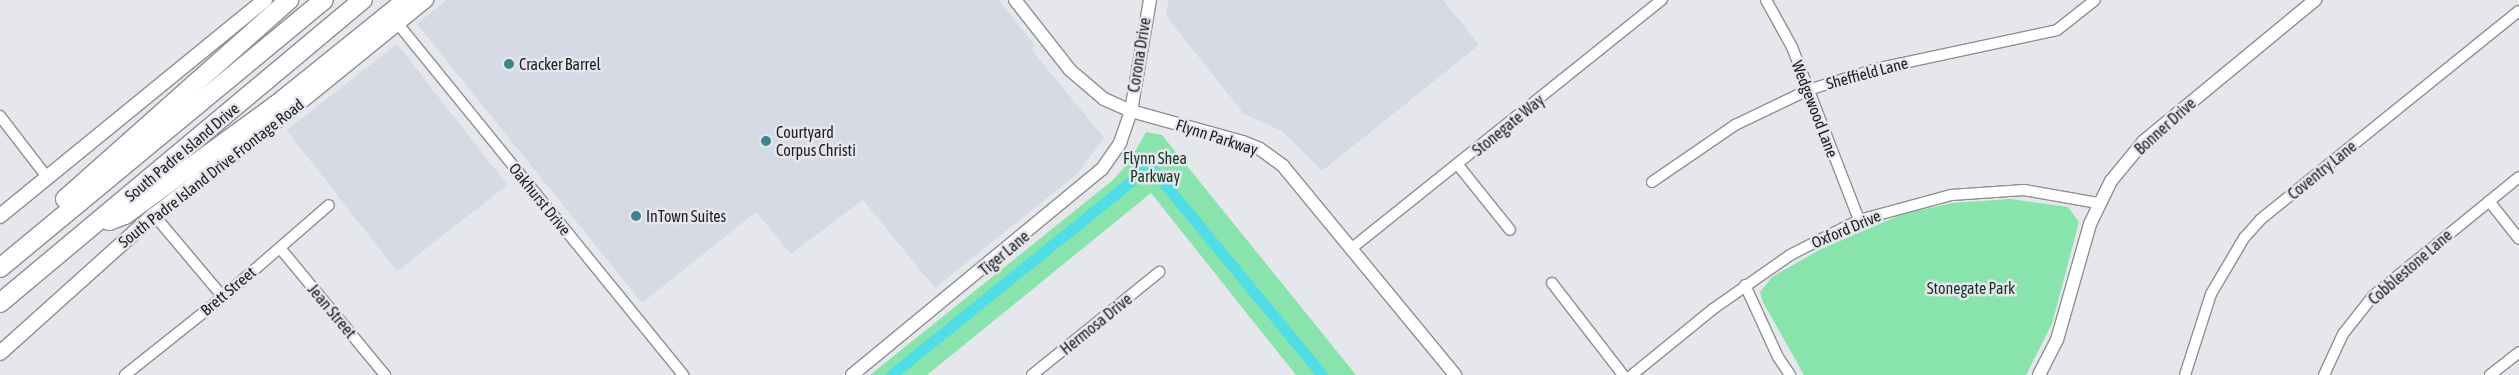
<!DOCTYPE html>
<style>
body{margin:0}
#map{position:relative;width:2519px;height:375px;overflow:hidden;background:#e6e7ec;font-family:"Asap Condensed",sans-serif}
div>[style]{position:absolute}
[style*='--x']{left:calc(var(--x)*1px);top:calc(var(--y)*1px);width:calc(var(--w)*1px);rotate:calc(var(--a)*1deg)}
.built>*{inset:0;background:#d5dae5;transform-origin:0 0}
.green>*{inset:0;background:#88e4ac}
.canal>*{height:11px;margin:-5.5px;padding:0 5.5px;transform-origin:5.5px;border-radius:5.5px;background:#50dde6}
.roads{filter:drop-shadow(1px 0 #8e9094) drop-shadow(-1px 0 #8e9094) drop-shadow(0 1px #8e9094) drop-shadow(0 -1px #8e9094)}
.minor>*{height:10px;margin:-5px;padding:0 5px;transform-origin:5px;border-radius:5px;background:#fff}
.tertiary>*{height:12px;margin:-6px;padding:0 6px;transform-origin:6px;border-radius:6px;background:#fff}
.secondary>*{height:14px;margin:-7px;padding:0 7px;transform-origin:7px;border-radius:7px;background:#fff}
.motorway>*{height:18px;margin:-9px;padding:0 9px;transform-origin:9px;border-radius:9px;background:#fff}
.dots>*{width:14px;height:14px;translate:-50% -50%;box-sizing:border-box;border:2px solid #e6e7ec;border-radius:50%}
span{translate:-50% -50%;white-space:nowrap;text-align:center;line-height:1.15;-webkit-text-stroke:5px #e6e7ec;paint-order:stroke}
.street-label{font-size:16px;color:#1f1f21}
.poi-label{font-size:16px;color:#1f1f21}
.left{translate:0 -50%;text-align:left}
.park-label{font-size:16px;color:#123923}
</style>
<div id="map">
<div class="built">
<i style="clip-path:polygon(446px 0,999px 0,1035px 46px,1031px 49px,1104px 138px,1078px 173px,935px 288px,863px 200px,791px 254px,756px 212px,642px 303px,417px 24px)"></i>
<i style="clip-path:polygon(1169px 0,1443px 0,1479px 45px,1322px 171px,1282px 131px,1244px 114px,1166px 16px)"></i>
<i style="left:397px;top:44px;width:179px;height:140px;rotate:52deg"></i>
</div>
<div class="green">
<i style="clip-path:polygon(1146px 132px,1162px 135px,1356px 375px,1296px 375px,1151px 193px,927px 375px,870px 375px,1113px 180px,1129px 162px)"></i>
<i style="clip-path:polygon(2010px 199px,2068px 207px,2079px 222px,2052px 324px,2026px 375px,1804px 375px,1763px 302px,1760px 292px,1772px 277px,1821px 249px,1903px 214px,1952px 203px)"></i>
</div>
<div class="canal">
<i style="--x:891;--y:375;--w:333;--a:-38.9"></i>
<i style="--x:1150;--y:166;--w:271;--a:50.5"></i>
</div>
<div class="roads">
<div class="minor">
<i style="--x:1766;--y:0;--w:54;--a:61"></i>
<i style="--x:1792;--y:47;--w:186;--a:68.8"></i>
<i style="--x:398;--y:24;--w:452;--a:50.9"></i>
<i style="--x:0;--y:116;--w:77;--a:52.4"></i>
<i style="--x:1458;--y:165;--w:83;--a:51.3"></i>
<i style="--x:1652;--y:182;--w:101;--a:-34.5"></i>
<i style="--x:1735;--y:125;--w:81;--a:-25.6"></i>
<i style="--x:1808;--y:90;--w:75;--a:-17"></i>
<i style="--x:1880;--y:68;--w:181;--a:-12.1"></i>
<i style="--x:2057;--y:30;--w:48;--a:-38.3"></i>
<i style="--x:2489;--y:201;--w:48;--a:51.7"></i>
<i style="--x:154;--y:215;--w:107;--a:49.9"></i>
<i style="--x:280;--y:248;--w:165;--a:50.4"></i>
<i style="--x:1352;--y:248;--w:397;--a:-38.7"></i>
<i style="--x:1552;--y:283;--w:116;--a:52.3"></i>
<i style="--x:1745;--y:285;--w:79;--a:65.4"></i>
<i style="--x:1778;--y:357;--w:22;--a:56"></i>
<i style="--x:125;--y:375;--w:125;--a:-38.5"></i>
<i style="--x:223;--y:297;--w:140;--a:-41"></i>
<i style="--x:1032;--y:375;--w:164;--a:-39"></i>
<i style="--x:1632;--y:375;--w:104;--a:-39.2"></i>
<i style="--x:1713;--y:309;--w:94;--a:-35"></i>
<i style="--x:1790;--y:255;--w:77;--a:-26.9"></i>
<i style="--x:1859;--y:220;--w:95;--a:-15.2"></i>
<i style="--x:1951;--y:195;--w:73;--a:-3.9"></i>
<i style="--x:2024;--y:190;--w:75;--a:10"></i>
<i style="--x:2185;--y:375;--w:85;--a:-72.2"></i>
<i style="--x:2211;--y:294;--w:65;--a:-59.5"></i>
<i style="--x:2244;--y:238;--w:25;--a:-48"></i>
<i style="--x:2261;--y:219;--w:331;--a:-38.9"></i>
<i style="--x:2324;--y:375;--w:45;--a:-65.1"></i>
<i style="--x:2343;--y:334;--w:48;--a:-51.7"></i>
<i style="--x:2373;--y:296;--w:188;--a:-39.2"></i>
<i style="--x:2490;--y:375;--w:37;--a:-38"></i>
</div>
<div class="tertiary">
<i style="--x:1015;--y:0;--w:89;--a:51.8"></i>
<i style="--x:1070;--y:70;--w:45;--a:40.5"></i>
<i style="--x:1104;--y:99;--w:30;--a:24"></i>
<i style="--x:1131;--y:111;--w:116;--a:15.5"></i>
<i style="--x:1243;--y:142;--w:18;--a:22"></i>
<i style="--x:1260;--y:149;--w:29;--a:36"></i>
<i style="--x:1283;--y:166;--w:271;--a:50.5"></i>
<i style="--x:852;--y:375;--w:324;--a:-39.5"></i>
<i style="--x:1102;--y:169;--w:32;--a:-55"></i>
<i style="--x:1120;--y:143;--w:34;--a:-71"></i>
<i style="--x:1131;--y:111;--w:113;--a:-80.3"></i>
<i style="--x:2039;--y:375;--w:39;--a:-63"></i>
<i style="--x:2057;--y:340;--w:121;--a:-74.1"></i>
<i style="--x:2090;--y:224;--w:48;--a:-64"></i>
<i style="--x:2111;--y:181;--w:52;--a:-50.5"></i>
<i style="--x:2144;--y:141;--w:222;--a:-39.5"></i>
</div>
<div class="secondary">
<i style="--x:0;--y:216;--w:342;--a:-39.2"></i>
<i style="--x:0;--y:353;--w:207;--a:-41.9"></i>
<i style="--x:154;--y:215;--w:174;--a:-37.5"></i>
<i style="--x:292;--y:109;--w:173;--a:-39.1"></i>
</div>
<div class="motorway">
<i style="--x:65;--y:199;--w:300;--a:-41.6"></i>
<i style="--x:109;--y:221;--w:17;--a:-21"></i>
<i style="--x:125;--y:215;--w:187;--a:-36.1"></i>
<i style="--x:276;--y:105;--w:167;--a:-38.9"></i>
<i style="--x:0;--y:268;--w:420;--a:-39.6"></i>
<i style="--x:0;--y:303;--w:473;--a:-39.9"></i>
</div>
</div>
<div class="dots">
<i style="left:509px;top:64px;background:#3d848b"></i>
<i style="left:766px;top:141px;background:#3d848b"></i>
<i style="left:636px;top:216px;background:#3d848b"></i>
</div>
<div class="street-label">
<span style="left:1139px;top:55px;rotate:-81deg">Corona Drive</span>
<span style="left:1867px;top:73px;rotate:-15deg">Sheffield Lane</span>
<span style="left:1815px;top:109px;rotate:69deg">Wedgewood Lane</span>
<span style="left:1508px;top:125px;rotate:-39deg">Stonegate Way</span>
<span style="left:2165px;top:126px;rotate:-42deg">Bonner Drive</span>
<span style="left:1217px;top:137px;rotate:18deg">Flynn Parkway</span>
<span style="left:182px;top:152px;rotate:-40deg">South Padre Island Drive</span>
<span style="left:2322px;top:170px;rotate:-39deg">Coventry Lane</span>
<span style="left:211px;top:173px;rotate:-38deg">South Padre Island Drive Frontage Road</span>
<span style="left:540px;top:199px;rotate:51deg">Oakhurst Drive</span>
<span style="left:1846px;top:229px;rotate:-23deg">Oxford Drive</span>
<span style="left:1004px;top:253px;rotate:-40deg">Tiger Lane</span>
<span style="left:2410px;top:267px;rotate:-41deg">Cobblestone Lane</span>
<span style="left:228px;top:291px;rotate:-40deg">Brett Street</span>
<span style="left:332px;top:311px;rotate:50deg">Jean Street</span>
<span style="left:1096px;top:324px;rotate:-39deg">Hermosa Drive</span>
</div>
<div class="poi-label">
<span class="left" style="left:519px;top:64px">Cracker Barrel</span>
<span class="left" style="left:776px;top:141px">Courtyard<br>Corpus Christi</span>
<span class="left" style="left:646px;top:216px">InTown Suites</span>
</div>
<div class="park-label">
<span style="left:1155px;top:167px">Flynn Shea<br>Parkway</span>
<span style="left:1971px;top:288px">Stonegate Park</span>
</div>
</div>
